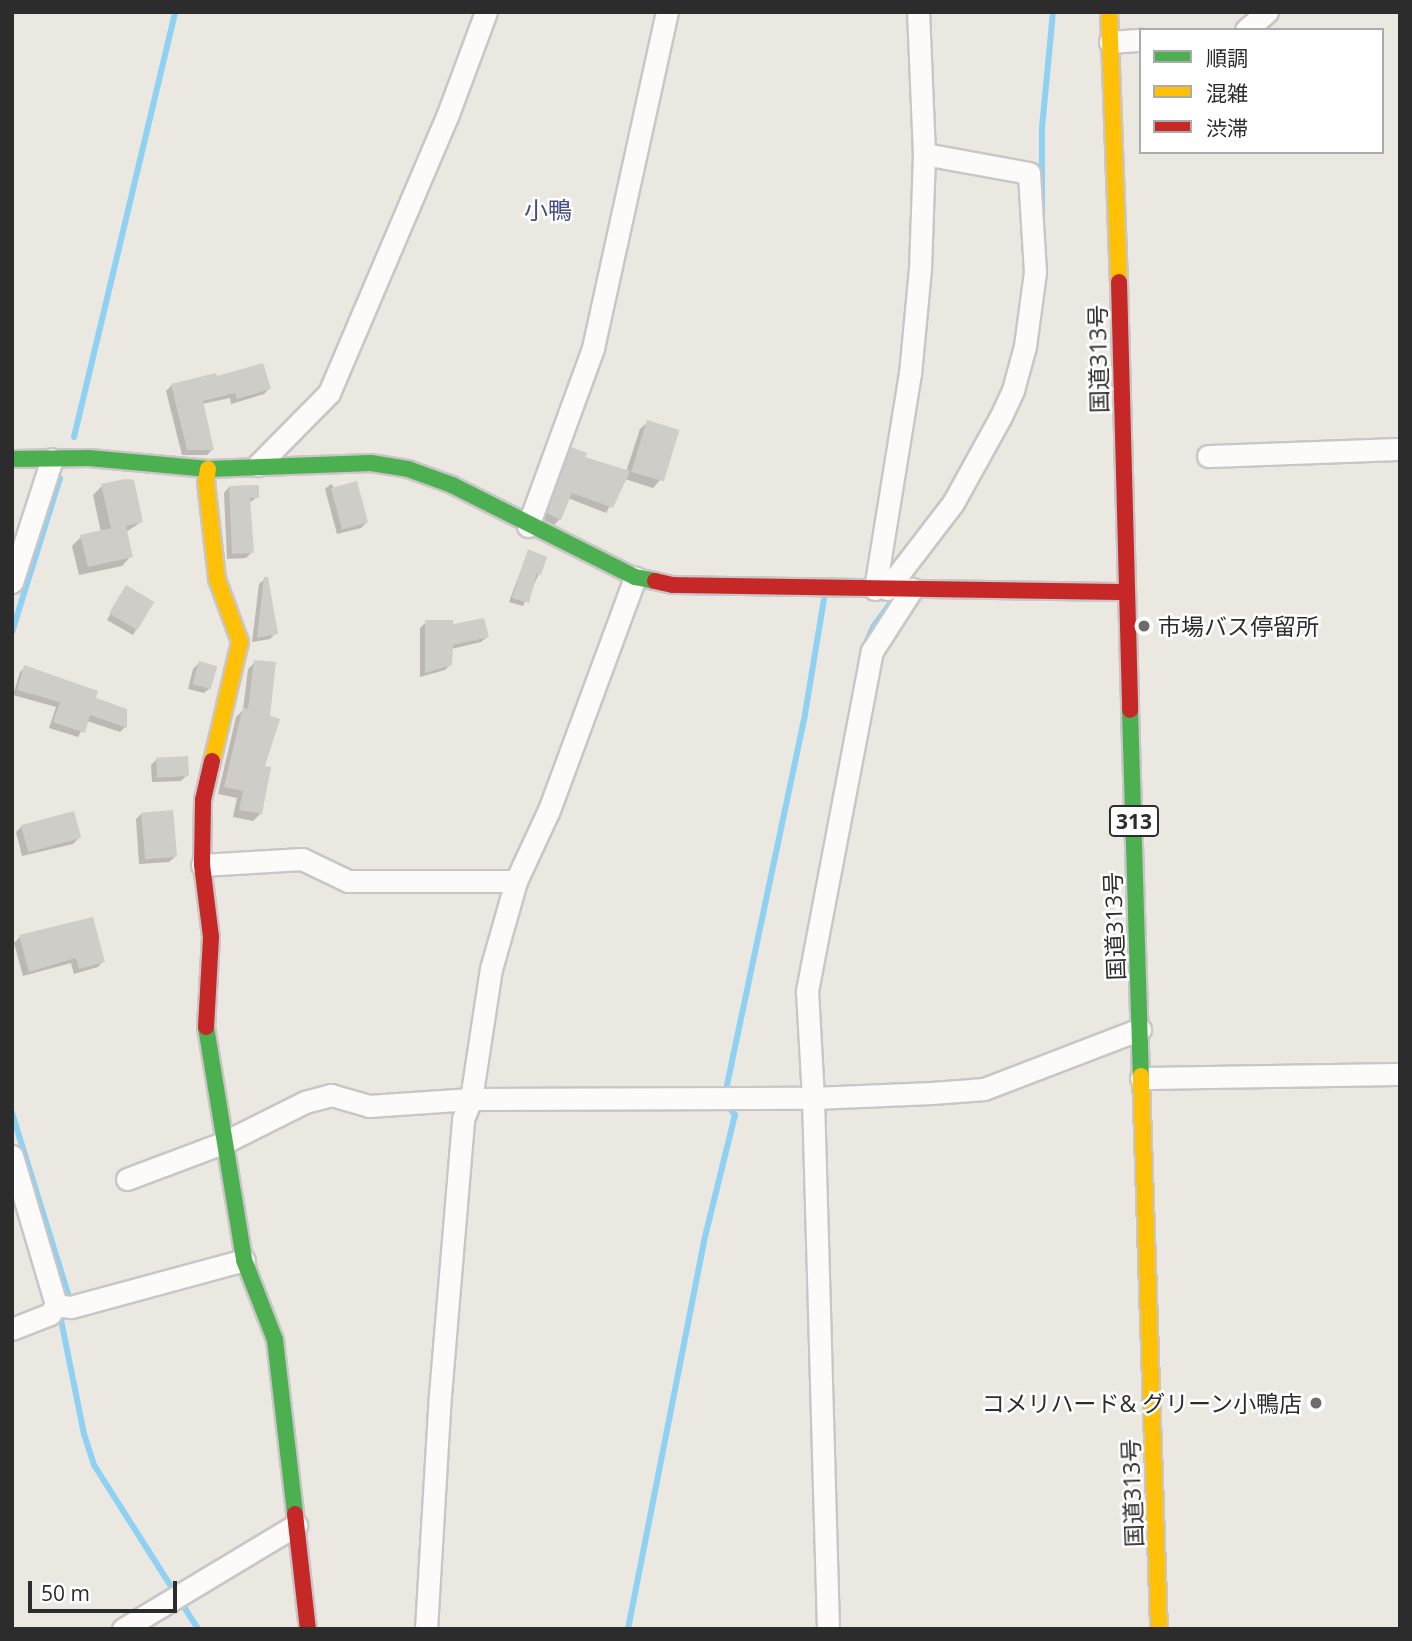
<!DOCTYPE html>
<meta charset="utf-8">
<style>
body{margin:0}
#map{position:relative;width:1412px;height:1641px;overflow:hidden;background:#ebe7e1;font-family:"Open Sans","Noto Sans JP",sans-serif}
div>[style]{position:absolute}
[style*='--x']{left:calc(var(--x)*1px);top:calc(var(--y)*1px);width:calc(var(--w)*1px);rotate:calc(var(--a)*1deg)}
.shadow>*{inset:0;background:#0003;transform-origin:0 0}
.stream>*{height:6px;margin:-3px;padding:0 3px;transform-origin:3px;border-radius:3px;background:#8fd1f2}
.building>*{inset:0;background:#cfcdc8;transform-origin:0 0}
.roads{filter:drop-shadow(2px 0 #c8c6c6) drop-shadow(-2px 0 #c8c6c6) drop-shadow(0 2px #c8c6c6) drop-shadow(0 -2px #c8c6c6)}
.street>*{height:21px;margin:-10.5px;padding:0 10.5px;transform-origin:10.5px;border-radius:10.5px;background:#fcfbfa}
.fast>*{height:16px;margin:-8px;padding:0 8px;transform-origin:8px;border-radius:8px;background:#4caf50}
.slow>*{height:16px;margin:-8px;padding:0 8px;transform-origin:8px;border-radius:8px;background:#ffc107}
.jam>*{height:16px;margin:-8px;padding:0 8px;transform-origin:8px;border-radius:8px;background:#c62828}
.dots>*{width:19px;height:19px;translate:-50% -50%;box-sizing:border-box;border:4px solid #fff;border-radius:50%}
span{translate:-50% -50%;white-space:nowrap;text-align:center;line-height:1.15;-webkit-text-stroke:5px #fff;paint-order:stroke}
.shield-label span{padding:2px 5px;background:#fff;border:2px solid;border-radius:5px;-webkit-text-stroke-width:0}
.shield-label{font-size:21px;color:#2c2c2c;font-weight:700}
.street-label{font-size:23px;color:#2c2c2c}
.poi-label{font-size:23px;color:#2c2c2c}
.left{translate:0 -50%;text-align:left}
.right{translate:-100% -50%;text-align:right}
.neighbourhood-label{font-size:24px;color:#474e81}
.frame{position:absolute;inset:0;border:14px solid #2c2c2c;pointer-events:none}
.legend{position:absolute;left:1139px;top:28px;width:245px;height:126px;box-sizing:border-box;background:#fff;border:2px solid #ababab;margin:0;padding:9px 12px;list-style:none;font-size:21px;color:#2c2c2c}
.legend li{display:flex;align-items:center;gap:14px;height:35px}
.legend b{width:35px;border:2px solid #ababab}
.scale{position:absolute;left:28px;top:1581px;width:149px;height:32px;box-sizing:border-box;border:4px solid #2c2c2c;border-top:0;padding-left:9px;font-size:21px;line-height:24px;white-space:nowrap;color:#2c2c2c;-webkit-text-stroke:5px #fff;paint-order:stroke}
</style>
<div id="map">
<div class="shadow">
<i style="clip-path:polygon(216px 379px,269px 389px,264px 394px,231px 404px,230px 398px,202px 404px,212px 450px,207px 455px,182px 455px,166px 391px,172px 385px)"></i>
<i style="clip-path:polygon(648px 422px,660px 480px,653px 488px,625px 479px,606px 513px,568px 498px,560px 519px,554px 525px,542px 519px,566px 455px,571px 449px,583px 459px,626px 472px,640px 429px)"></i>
<i style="clip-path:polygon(331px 484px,366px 523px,361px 528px,337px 534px,325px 489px)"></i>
<i style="clip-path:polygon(102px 486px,141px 522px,126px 532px,131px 556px,122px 566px,79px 575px,72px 546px,81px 537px,101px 532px,93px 495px)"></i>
<i style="clip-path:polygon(229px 487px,257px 497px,249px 503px,252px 552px,246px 558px,227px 559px,224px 493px)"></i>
<i style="clip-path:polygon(528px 551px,539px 574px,523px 606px,509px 602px)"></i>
<i style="clip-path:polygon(265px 579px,276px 633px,270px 639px,252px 642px,259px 584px)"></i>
<i style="left:126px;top:587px;width:30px;height:38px;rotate:30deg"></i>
<i style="clip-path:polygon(426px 622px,451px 627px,487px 637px,481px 642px,451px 649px,451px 664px,445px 670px,420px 677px,420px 628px)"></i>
<i style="clip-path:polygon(255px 662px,263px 767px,260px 814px,253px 821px,233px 817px,237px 798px,218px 794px,236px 717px,243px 710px,248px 669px)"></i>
<i style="clip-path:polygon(199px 663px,210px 688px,204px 693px,188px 689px,193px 669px)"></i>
<i style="clip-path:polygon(25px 667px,94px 699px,125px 727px,120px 732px,87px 721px,78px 737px,49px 728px,56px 707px,13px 695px,20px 672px)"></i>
<i style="clip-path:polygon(157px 759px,187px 775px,181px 781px,152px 782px,151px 765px)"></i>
<i style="clip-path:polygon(141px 814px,175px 857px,169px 862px,139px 864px,136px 819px)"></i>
<i style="clip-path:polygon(22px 826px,79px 838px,73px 844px,22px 856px,16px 832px)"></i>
<i style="clip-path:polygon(20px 937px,103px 961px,98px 967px,74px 974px,71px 963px,23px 976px,14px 943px)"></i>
</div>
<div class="stream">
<i style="--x:1042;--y:226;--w:98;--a:-90"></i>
<i style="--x:1042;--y:128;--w:117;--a:-84.6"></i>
<i style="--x:1016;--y:408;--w:28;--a:-69"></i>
<i style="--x:74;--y:437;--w:437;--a:-76.6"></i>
<i style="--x:12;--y:632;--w:161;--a:-72.7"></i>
<i style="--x:866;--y:643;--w:17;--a:-66"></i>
<i style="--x:873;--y:627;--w:31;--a:-54"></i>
<i style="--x:727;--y:1085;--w:379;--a:-78.1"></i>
<i style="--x:805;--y:714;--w:117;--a:-80.6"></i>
<i style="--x:12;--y:1113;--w:189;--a:72.8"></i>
<i style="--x:68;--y:1294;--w:27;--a:105"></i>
<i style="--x:61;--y:1320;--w:116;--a:78.6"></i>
<i style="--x:84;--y:1434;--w:33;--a:72"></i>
<i style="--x:94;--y:1465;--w:194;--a:57.6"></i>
<i style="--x:628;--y:1629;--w:395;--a:-78.9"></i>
<i style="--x:704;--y:1241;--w:130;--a:-76.2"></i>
<i style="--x:735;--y:1115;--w:10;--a:-127"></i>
</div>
<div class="building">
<i style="clip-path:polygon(263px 363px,271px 389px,237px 399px,235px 393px,203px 401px,214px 450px,187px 450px,171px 384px,216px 373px,217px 376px)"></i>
<i style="left:647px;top:420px;width:34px;height:54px;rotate:17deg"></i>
<i style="clip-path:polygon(571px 447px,587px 453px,585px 457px,630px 471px,613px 508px,572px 493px,561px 520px,547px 513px)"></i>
<i style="clip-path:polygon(125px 479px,134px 480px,143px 522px,126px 526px,133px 557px,88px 567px,80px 535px,111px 528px,101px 484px)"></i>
<i style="left:357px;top:481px;width:43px;height:27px;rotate:75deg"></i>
<i style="clip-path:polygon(259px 485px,259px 498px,250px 498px,254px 553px,232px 554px,229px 486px)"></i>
<i style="clip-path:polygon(528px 549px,547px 557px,541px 575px,537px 573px,529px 603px,512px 598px)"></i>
<i style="clip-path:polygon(264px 577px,268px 577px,278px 634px,257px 638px)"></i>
<i style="left:126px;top:585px;width:33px;height:33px;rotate:31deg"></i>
<i style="clip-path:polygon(484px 618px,489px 637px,453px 645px,452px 665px,425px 673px,425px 620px,453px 620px,453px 624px)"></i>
<i style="clip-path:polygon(254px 660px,276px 662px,270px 716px,280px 719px,265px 766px,271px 767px,262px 814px,239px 810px,243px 791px,224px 787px,243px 707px,248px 709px)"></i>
<i style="left:199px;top:661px;width:19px;height:24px;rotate:16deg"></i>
<i style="clip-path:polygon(24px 665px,98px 691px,96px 698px,127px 709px,127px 728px,90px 715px,85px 733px,53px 722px,60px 702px,17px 690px)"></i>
<i style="left:188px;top:756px;width:20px;height:32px;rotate:87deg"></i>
<i style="left:173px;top:810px;width:47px;height:32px;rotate:85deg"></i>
<i style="left:74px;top:811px;width:28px;height:55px;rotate:75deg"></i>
<i style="clip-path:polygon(93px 917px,105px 962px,79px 969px,76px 958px,29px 972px,19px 935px)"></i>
</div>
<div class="roads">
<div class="street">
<i style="--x:1246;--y:30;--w:28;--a:-41"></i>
<i style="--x:1110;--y:42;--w:31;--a:-4"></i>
<i style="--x:1208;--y:456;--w:192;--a:-2.1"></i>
<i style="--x:258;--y:465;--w:101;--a:-45.4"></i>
<i style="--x:329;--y:393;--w:303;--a:-66.9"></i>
<i style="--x:448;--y:114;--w:109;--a:-69.6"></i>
<i style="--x:528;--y:526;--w:189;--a:-69.9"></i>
<i style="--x:593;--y:348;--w:344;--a:-77.6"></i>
<i style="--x:12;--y:582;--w:129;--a:-72"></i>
<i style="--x:875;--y:589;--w:218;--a:-80.8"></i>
<i style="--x:910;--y:374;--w:105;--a:-84.6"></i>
<i style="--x:920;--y:269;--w:115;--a:-88"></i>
<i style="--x:924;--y:154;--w:142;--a:-92.4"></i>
<i style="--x:887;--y:589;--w:108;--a:-52.5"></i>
<i style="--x:953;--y:503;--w:99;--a:-61.1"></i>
<i style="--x:1001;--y:416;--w:29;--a:-65"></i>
<i style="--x:1013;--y:390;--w:46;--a:-74.7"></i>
<i style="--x:1025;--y:346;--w:75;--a:-82.3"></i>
<i style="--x:1035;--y:272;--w:99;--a:-93.5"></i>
<i style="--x:1029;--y:173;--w:107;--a:-169.7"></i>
<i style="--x:202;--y:865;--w:100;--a:-3.4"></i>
<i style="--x:302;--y:859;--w:51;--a:25.6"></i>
<i style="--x:348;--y:881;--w:168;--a:0"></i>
<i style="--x:1141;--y:1078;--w:259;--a:-0.9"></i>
<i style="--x:12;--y:1156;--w:155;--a:73.5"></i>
<i style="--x:56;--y:1305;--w:11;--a:124"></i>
<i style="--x:50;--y:1314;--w:41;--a:158.5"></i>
<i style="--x:127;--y:1179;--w:103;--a:-20.6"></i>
<i style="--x:223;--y:1143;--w:92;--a:-26.6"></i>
<i style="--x:305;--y:1102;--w:27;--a:-15"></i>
<i style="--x:331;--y:1095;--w:40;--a:16"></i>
<i style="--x:369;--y:1106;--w:102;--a:-3.9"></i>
<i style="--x:471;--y:1099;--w:342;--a:-0.2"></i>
<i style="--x:813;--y:1098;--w:119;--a:-2.4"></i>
<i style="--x:932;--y:1093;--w:52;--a:-4.4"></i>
<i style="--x:984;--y:1089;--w:167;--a:-21"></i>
<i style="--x:56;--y:1305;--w:15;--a:8"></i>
<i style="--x:71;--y:1307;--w:179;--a:-15.2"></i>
<i style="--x:123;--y:1629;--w:202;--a:-31"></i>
<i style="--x:426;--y:1629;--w:234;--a:-86.6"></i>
<i style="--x:440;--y:1395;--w:277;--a:-85.2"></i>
<i style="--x:463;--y:1119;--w:22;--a:-68"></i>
<i style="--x:471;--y:1099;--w:132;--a:-81.3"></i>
<i style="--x:491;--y:969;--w:91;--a:-74.1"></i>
<i style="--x:516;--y:881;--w:78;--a:-65.1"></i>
<i style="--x:549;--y:810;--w:248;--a:-69.7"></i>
<i style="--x:828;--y:1629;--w:531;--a:-91.62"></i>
<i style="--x:813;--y:1098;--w:107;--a:-93.2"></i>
<i style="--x:807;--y:991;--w:346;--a:-79.2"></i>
<i style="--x:872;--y:651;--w:74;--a:-57.2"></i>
</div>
<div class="fast">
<i style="--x:12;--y:459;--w:77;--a:-0.7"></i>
<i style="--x:89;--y:458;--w:120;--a:5.3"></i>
<i style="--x:208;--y:469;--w:163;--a:-2.1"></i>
<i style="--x:371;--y:463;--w:37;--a:9"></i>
<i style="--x:408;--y:469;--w:47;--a:20"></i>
<i style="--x:452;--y:485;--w:205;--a:26.7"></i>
<i style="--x:635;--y:577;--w:20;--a:11"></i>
<i style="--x:1130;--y:710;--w:366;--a:88.3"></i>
<i style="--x:206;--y:1027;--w:236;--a:80.7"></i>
<i style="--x:244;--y:1260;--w:86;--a:68.8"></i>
<i style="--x:275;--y:1340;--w:175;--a:83.4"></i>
</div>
<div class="slow">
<i style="--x:1109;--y:12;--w:270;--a:87.9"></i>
<i style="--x:208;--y:469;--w:13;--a:99"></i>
<i style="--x:206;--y:482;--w:98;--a:83.5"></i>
<i style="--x:217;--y:579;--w:67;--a:69.9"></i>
<i style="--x:240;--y:642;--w:122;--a:103.2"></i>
<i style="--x:1141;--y:1076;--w:553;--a:88.14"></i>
</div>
<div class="jam">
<i style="--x:1119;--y:282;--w:428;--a:88.5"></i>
<i style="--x:655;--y:581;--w:18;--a:13"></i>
<i style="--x:673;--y:585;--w:453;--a:0.9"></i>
<i style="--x:206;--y:1027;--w:90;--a:-86.8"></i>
<i style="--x:211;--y:937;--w:73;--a:-97.1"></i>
<i style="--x:202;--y:865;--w:65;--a:-89.1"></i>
<i style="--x:203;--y:800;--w:40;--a:-77"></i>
<i style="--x:295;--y:1514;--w:116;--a:83.6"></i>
</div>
</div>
<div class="dots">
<i style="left:1144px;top:626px;background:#6f6d6b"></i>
<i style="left:1316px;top:1403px;background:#6f6d6b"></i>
</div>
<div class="shield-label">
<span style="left:1134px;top:821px">313</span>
</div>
<div class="street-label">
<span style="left:1098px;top:359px;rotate:-91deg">国道313号</span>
<span style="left:1114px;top:926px;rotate:-92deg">国道313号</span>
<span style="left:1132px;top:1493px;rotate:-92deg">国道313号</span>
</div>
<div class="poi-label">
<span class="left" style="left:1158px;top:626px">市場バス停留所</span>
<span class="right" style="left:1302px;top:1403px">コメリハード&amp; グリーン小鴨店</span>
</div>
<div class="neighbourhood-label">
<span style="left:548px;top:210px">小鴨</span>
</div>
<div class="frame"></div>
<ul class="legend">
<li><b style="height:9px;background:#4caf50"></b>順調</li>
<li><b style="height:9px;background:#ffc107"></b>混雑</li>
<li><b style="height:9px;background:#c62828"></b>渋滞</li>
</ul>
<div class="scale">50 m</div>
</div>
